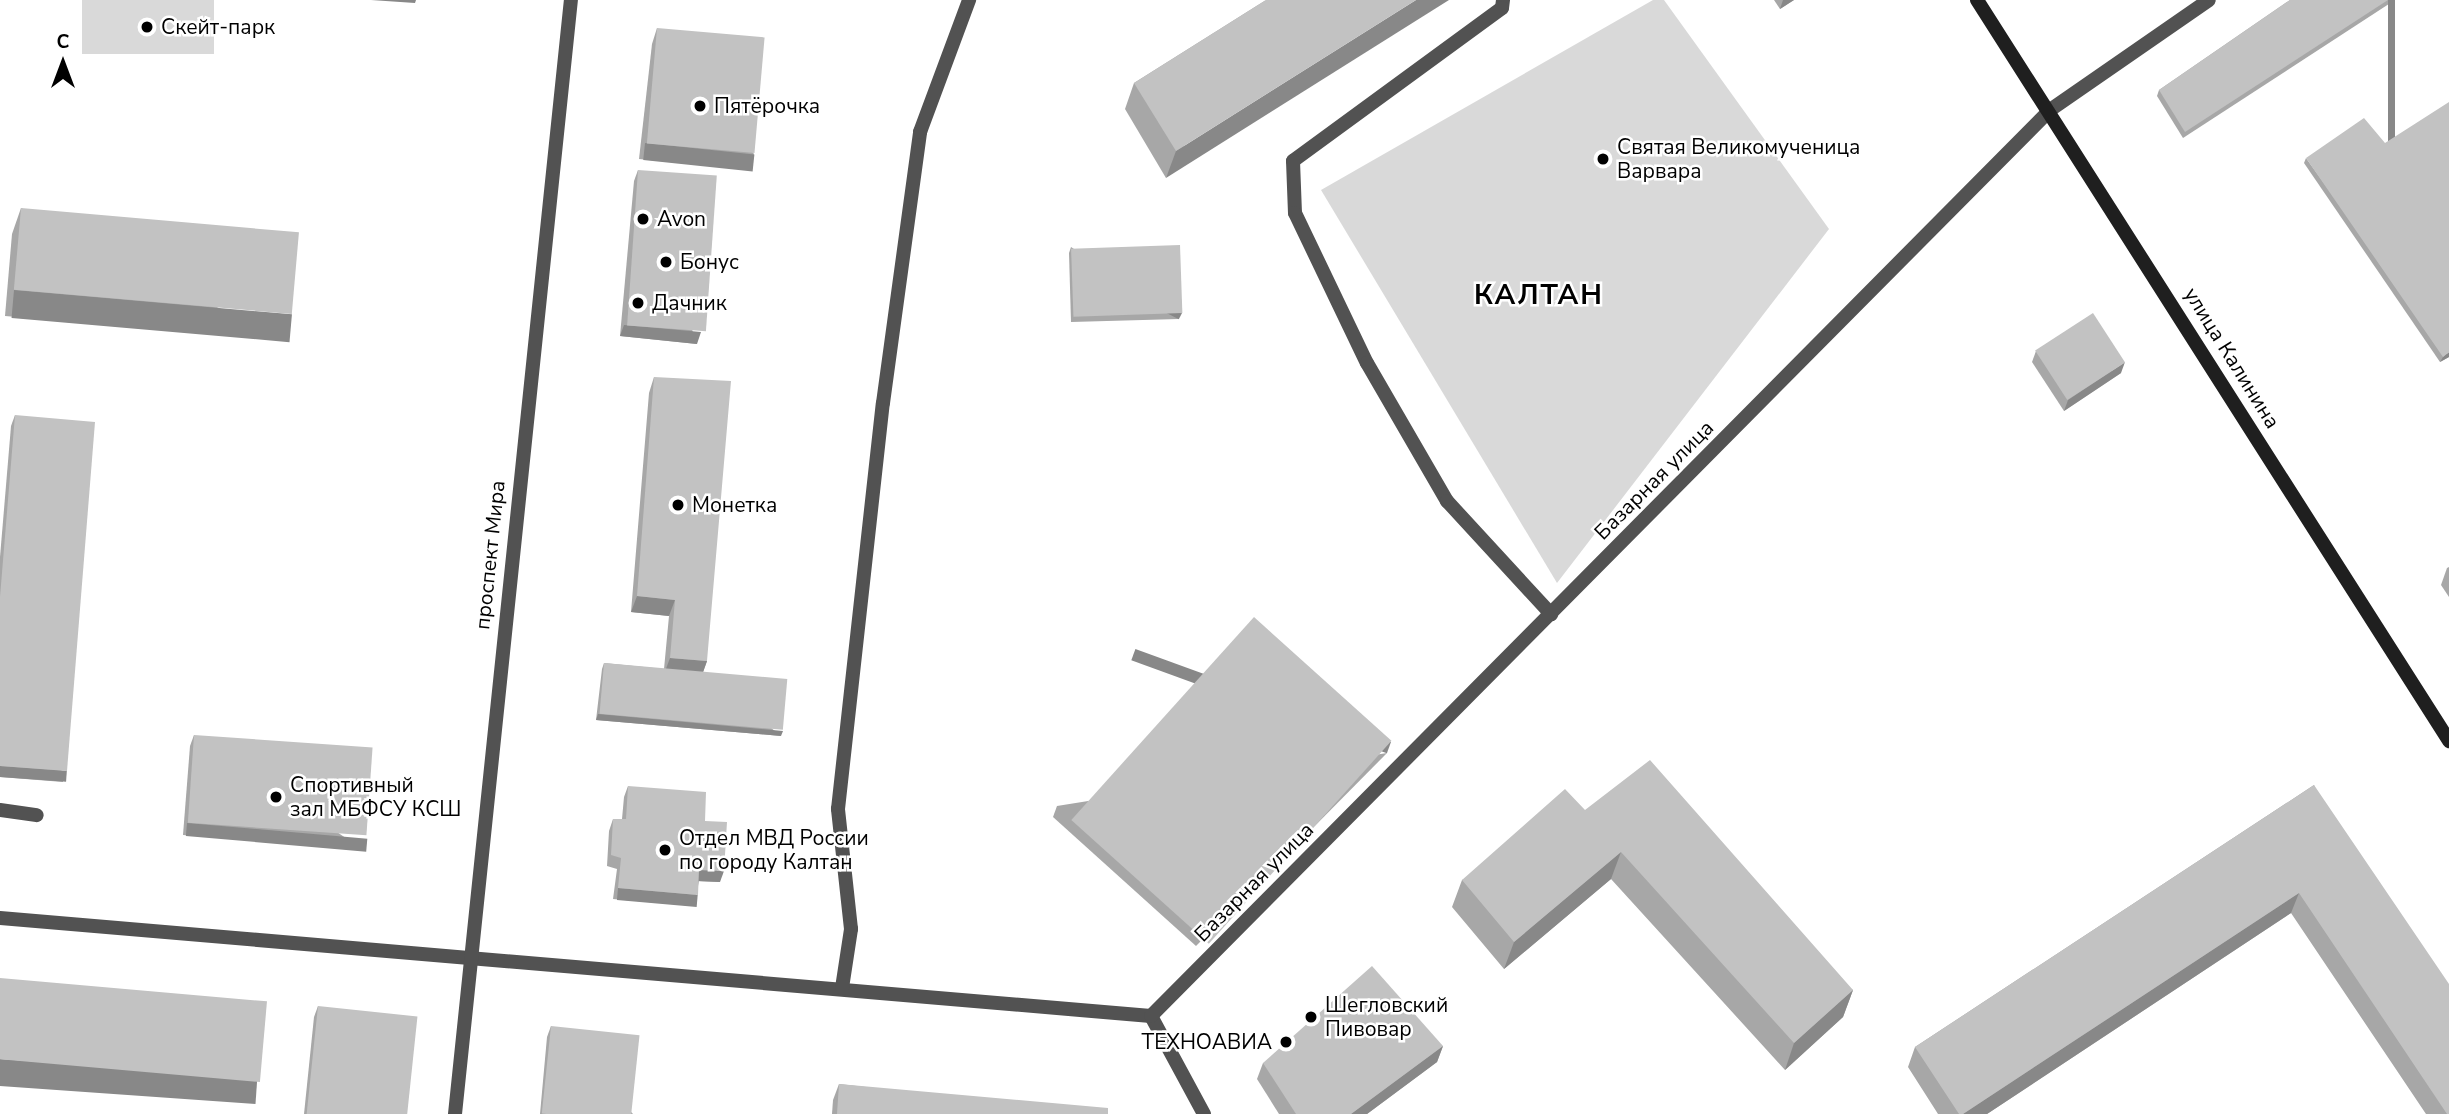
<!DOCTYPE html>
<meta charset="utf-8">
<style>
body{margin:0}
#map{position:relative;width:2449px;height:1114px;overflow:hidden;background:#fff;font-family:"Nunito Sans",sans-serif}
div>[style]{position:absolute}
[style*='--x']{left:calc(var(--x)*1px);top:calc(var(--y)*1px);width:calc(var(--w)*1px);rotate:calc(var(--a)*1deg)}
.green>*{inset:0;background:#d9d9d9;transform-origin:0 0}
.lane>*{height:14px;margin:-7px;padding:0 7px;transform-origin:7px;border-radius:7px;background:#525252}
.street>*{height:14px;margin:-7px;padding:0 7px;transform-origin:7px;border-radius:7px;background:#525252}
.secondary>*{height:14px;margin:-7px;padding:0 7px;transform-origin:7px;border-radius:7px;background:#1f1f1f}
.wall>*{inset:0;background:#a7a7a7}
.shaded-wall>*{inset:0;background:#888;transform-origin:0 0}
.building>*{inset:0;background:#c2c2c2;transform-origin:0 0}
.dots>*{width:19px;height:19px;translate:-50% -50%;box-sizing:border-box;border:4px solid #fff;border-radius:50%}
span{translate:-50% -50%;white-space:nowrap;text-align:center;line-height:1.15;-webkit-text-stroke:5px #fff;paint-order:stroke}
.poi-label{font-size:21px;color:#000}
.left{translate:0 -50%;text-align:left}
.right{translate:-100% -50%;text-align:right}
.street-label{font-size:21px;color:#000}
.district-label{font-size:28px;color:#000;font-weight:700;letter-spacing:2px}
.north{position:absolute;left:28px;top:28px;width:70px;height:70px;-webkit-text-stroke:5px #fff;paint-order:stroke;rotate:0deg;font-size:19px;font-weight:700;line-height:28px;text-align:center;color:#000}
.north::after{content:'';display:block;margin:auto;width:24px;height:32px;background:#000;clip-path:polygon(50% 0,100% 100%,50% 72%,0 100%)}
</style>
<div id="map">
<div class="green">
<i style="left:82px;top:0;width:132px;height:54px"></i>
<i style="clip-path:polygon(1653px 0,1664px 0,1829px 229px,1557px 583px,1321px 190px)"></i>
</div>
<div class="lane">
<i style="--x:1503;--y:0;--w:8;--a:97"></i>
<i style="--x:1502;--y:8;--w:259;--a:143.8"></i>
<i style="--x:1293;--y:161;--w:52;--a:87.8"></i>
<i style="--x:1295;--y:213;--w:166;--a:64.4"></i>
<i style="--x:1367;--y:363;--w:160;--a:59.9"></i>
<i style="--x:1447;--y:501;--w:154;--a:47.4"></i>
<i style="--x:0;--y:810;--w:37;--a:8"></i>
<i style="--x:0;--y:918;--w:1155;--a:4.87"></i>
<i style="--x:842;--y:988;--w:60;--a:-81.3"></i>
<i style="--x:851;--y:929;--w:121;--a:-96.2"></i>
<i style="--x:838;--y:809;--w:408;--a:-83.7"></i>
<i style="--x:883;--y:403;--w:274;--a:-82.2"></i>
<i style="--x:920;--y:132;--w:141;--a:-69.6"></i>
</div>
<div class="street">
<i style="--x:455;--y:1114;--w:1120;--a:-84.06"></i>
<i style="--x:1204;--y:1114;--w:111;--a:-118.4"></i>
<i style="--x:1151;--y:1016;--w:1276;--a:-45.22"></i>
<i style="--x:2050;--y:110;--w:193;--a:-34.7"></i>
</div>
<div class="secondary">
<i style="--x:1977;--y:0;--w:879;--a:57.5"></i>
</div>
<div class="wall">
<i style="clip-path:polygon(1266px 0,1166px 178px,1125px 109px,1134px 83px)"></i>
<i style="clip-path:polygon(1774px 0,1794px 0,1780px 9px)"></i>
<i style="clip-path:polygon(2290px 0,2395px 0,2183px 138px,2157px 96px,2159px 90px)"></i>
<i style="clip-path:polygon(657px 28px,754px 154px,749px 170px,639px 159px,652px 44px)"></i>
<i style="clip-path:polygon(2306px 158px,2449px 357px,2440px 362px,2304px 163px)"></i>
<i style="clip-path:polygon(638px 170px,697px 344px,620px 336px,634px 181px)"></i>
<i style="clip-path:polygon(21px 208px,282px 340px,5px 316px,12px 234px)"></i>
<i style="clip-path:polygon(1071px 247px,1179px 319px,1071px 322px,1069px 253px)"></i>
<i style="clip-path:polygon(2036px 351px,2121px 373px,2064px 411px,2032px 362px)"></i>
<i style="clip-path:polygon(654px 377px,707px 661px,703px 672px,781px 736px,596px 720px,602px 669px,604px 663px,664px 669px,669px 616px,631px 612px,649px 393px)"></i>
<i style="clip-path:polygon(15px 415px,63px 782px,0 777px,0 557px,11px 426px)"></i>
<i style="clip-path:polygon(2449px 567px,2449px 597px,2441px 585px,2447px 568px)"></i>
<i style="clip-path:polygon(194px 735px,362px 849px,183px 835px,190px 746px)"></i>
<i style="clip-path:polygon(1387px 753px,1196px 946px,1053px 817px,1057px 806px)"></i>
<i style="clip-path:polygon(2314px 785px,2449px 1114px,2426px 1114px,2291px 913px,1987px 1114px,1938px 1114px,1908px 1067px,1915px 1047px)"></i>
<i style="clip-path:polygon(628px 786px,705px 821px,720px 882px,699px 881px,694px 906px,613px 899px,617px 869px,607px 866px,609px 831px,613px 819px,622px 819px,624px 797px)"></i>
<i style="clip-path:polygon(1585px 810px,1853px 990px,1843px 1017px,1785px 1070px,1611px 879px,1504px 969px,1452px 907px,1462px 880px)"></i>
<i style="clip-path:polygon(318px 1006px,406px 1114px,304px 1114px,314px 1017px)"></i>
<i style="clip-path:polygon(551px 1026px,633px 1114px,540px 1114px,547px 1037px)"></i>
<i style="clip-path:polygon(1443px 1046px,1437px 1062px,1367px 1114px,1279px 1114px,1257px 1079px,1263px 1063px)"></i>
<i style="clip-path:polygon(839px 1084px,1108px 1114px,832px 1114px,833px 1100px)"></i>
</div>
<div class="shaded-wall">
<i style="clip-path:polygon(371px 0,416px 0,415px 3px)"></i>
<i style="clip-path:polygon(1416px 0,1449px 0,1166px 178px,1176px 151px)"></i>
<i style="clip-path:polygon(1783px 0,1794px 0,1780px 9px)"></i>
<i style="left:2388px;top:0;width:7px;height:242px"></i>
<i style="left:645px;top:143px;width:110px;height:17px;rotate:6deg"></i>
<i style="left:14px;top:290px;width:279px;height:28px;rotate:5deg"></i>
<i style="left:1182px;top:313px;width:7px;height:109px;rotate:117deg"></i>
<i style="clip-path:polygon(624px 325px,701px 332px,697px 344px,620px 336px)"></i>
<i style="clip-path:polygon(2449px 352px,2449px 357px,2440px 362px,2443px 357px)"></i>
<i style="clip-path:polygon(2125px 362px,2121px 373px,2064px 411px,2068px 400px)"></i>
<i style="clip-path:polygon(637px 596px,675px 600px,669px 616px,631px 612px)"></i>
<i style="clip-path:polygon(670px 658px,707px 661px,701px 678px,664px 674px)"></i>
<i style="clip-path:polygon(598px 714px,783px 731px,781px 736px,596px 720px)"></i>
<i style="left:1391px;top:742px;width:12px;height:272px;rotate:110deg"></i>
<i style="left:0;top:766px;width:67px;height:11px;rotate:4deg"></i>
<i style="left:187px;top:823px;width:181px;height:13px;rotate:5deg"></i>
<i style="clip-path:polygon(1621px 852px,1611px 879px,1504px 969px,1514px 942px)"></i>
<i style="clip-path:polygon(699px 870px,724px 871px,720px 882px,695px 881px)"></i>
<i style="left:618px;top:888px;width:80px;height:12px;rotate:5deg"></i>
<i style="clip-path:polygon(2299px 893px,2291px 913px,1987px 1114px,1963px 1114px)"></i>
<i style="clip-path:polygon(1853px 990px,1843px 1017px,1785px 1070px,1794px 1043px)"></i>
<i style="clip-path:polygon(1443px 1046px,1437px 1062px,1367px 1114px,1351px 1114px)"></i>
<i style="left:0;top:1059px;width:258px;height:27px;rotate:4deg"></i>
</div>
<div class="building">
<i style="clip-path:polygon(1266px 0,1416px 0,1176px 151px,1134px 83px)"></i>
<i style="clip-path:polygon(2290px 0,2388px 0,2185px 132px,2159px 90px)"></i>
<i style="left:657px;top:28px;width:108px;height:116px;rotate:5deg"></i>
<i style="clip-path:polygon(2449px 102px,2449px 352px,2443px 357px,2306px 158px,2364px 118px,2385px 143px)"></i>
<i style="left:638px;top:170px;width:79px;height:156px;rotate:4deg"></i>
<i style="left:21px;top:208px;width:279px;height:82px;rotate:5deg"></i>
<i style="left:1180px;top:245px;width:68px;height:109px;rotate:88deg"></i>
<i style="left:2093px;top:313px;width:59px;height:69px;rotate:57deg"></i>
<i style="clip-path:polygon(654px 377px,731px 381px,707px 661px,670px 658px,675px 600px,637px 596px)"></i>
<i style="clip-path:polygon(15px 415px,95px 422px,67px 771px,0 766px,0 597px)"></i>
<i style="left:1254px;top:617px;width:185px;height:273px;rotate:42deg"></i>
<i style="left:604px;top:663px;width:184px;height:51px;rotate:5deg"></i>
<i style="left:194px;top:735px;width:179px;height:88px;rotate:4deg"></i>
<i style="clip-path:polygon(1650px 760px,1853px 990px,1794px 1043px,1621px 852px,1514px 942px,1462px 880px,1565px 789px,1585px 810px)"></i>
<i style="clip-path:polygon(2314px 785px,2449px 984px,2449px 1114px,2447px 1114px,2299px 893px,1963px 1114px,1959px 1114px,1915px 1047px)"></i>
<i style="clip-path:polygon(628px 786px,706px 792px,705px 821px,727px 822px,724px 871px,699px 870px,698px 895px,618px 888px,621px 858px,611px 855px,613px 819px,626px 819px)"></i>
<i style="clip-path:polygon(1372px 966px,1443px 1046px,1351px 1114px,1296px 1114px,1263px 1063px)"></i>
<i style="left:0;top:978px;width:268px;height:81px;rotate:5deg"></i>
<i style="left:318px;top:1006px;width:100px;height:109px;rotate:6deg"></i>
<i style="left:551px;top:1026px;width:89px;height:88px;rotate:6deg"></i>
<i style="clip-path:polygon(839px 1084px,1108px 1108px,1108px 1114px,837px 1114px)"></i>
</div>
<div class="dots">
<i style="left:147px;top:27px;background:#000"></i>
<i style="left:700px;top:106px;background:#000"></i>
<i style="left:1603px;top:159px;background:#000"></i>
<i style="left:643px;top:219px;background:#000"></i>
<i style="left:666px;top:262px;background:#000"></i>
<i style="left:638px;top:303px;background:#000"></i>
<i style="left:678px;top:505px;background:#000"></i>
<i style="left:276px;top:797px;background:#000"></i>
<i style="left:665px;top:850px;background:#000"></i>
<i style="left:1311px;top:1017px;background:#000"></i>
<i style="left:1286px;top:1042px;background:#000"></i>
</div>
<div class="poi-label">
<span class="left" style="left:161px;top:27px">Скейт-парк</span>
<span class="left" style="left:714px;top:106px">Пятёрочка</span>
<span class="left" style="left:1617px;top:159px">Святая Великомученица<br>Варвара</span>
<span class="left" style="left:657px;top:219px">Avon</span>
<span class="left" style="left:680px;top:262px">Бонус</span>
<span class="left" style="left:652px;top:303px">Дачник</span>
<span class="left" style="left:692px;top:505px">Монетка</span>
<span class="left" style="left:290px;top:797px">Спортивный<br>зал МБФСУ КСШ</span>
<span class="left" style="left:679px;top:850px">Отдел МВД России<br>по городу Калтан</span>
<span class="left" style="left:1325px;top:1017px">Шегловский<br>Пивовар</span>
<span class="right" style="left:1272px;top:1042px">ТЕХНОАВИА</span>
</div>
<div class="street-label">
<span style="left:2232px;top:358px;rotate:58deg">улица Калинина</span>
<span style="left:1654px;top:480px;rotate:-45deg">Базарная улица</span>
<span style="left:490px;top:555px;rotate:-84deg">проспект Мира</span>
<span style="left:1254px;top:882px;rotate:-45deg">Базарная улица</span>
</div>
<div class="district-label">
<span style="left:1539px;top:295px">КАЛТАН</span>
</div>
<div class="north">С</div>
</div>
